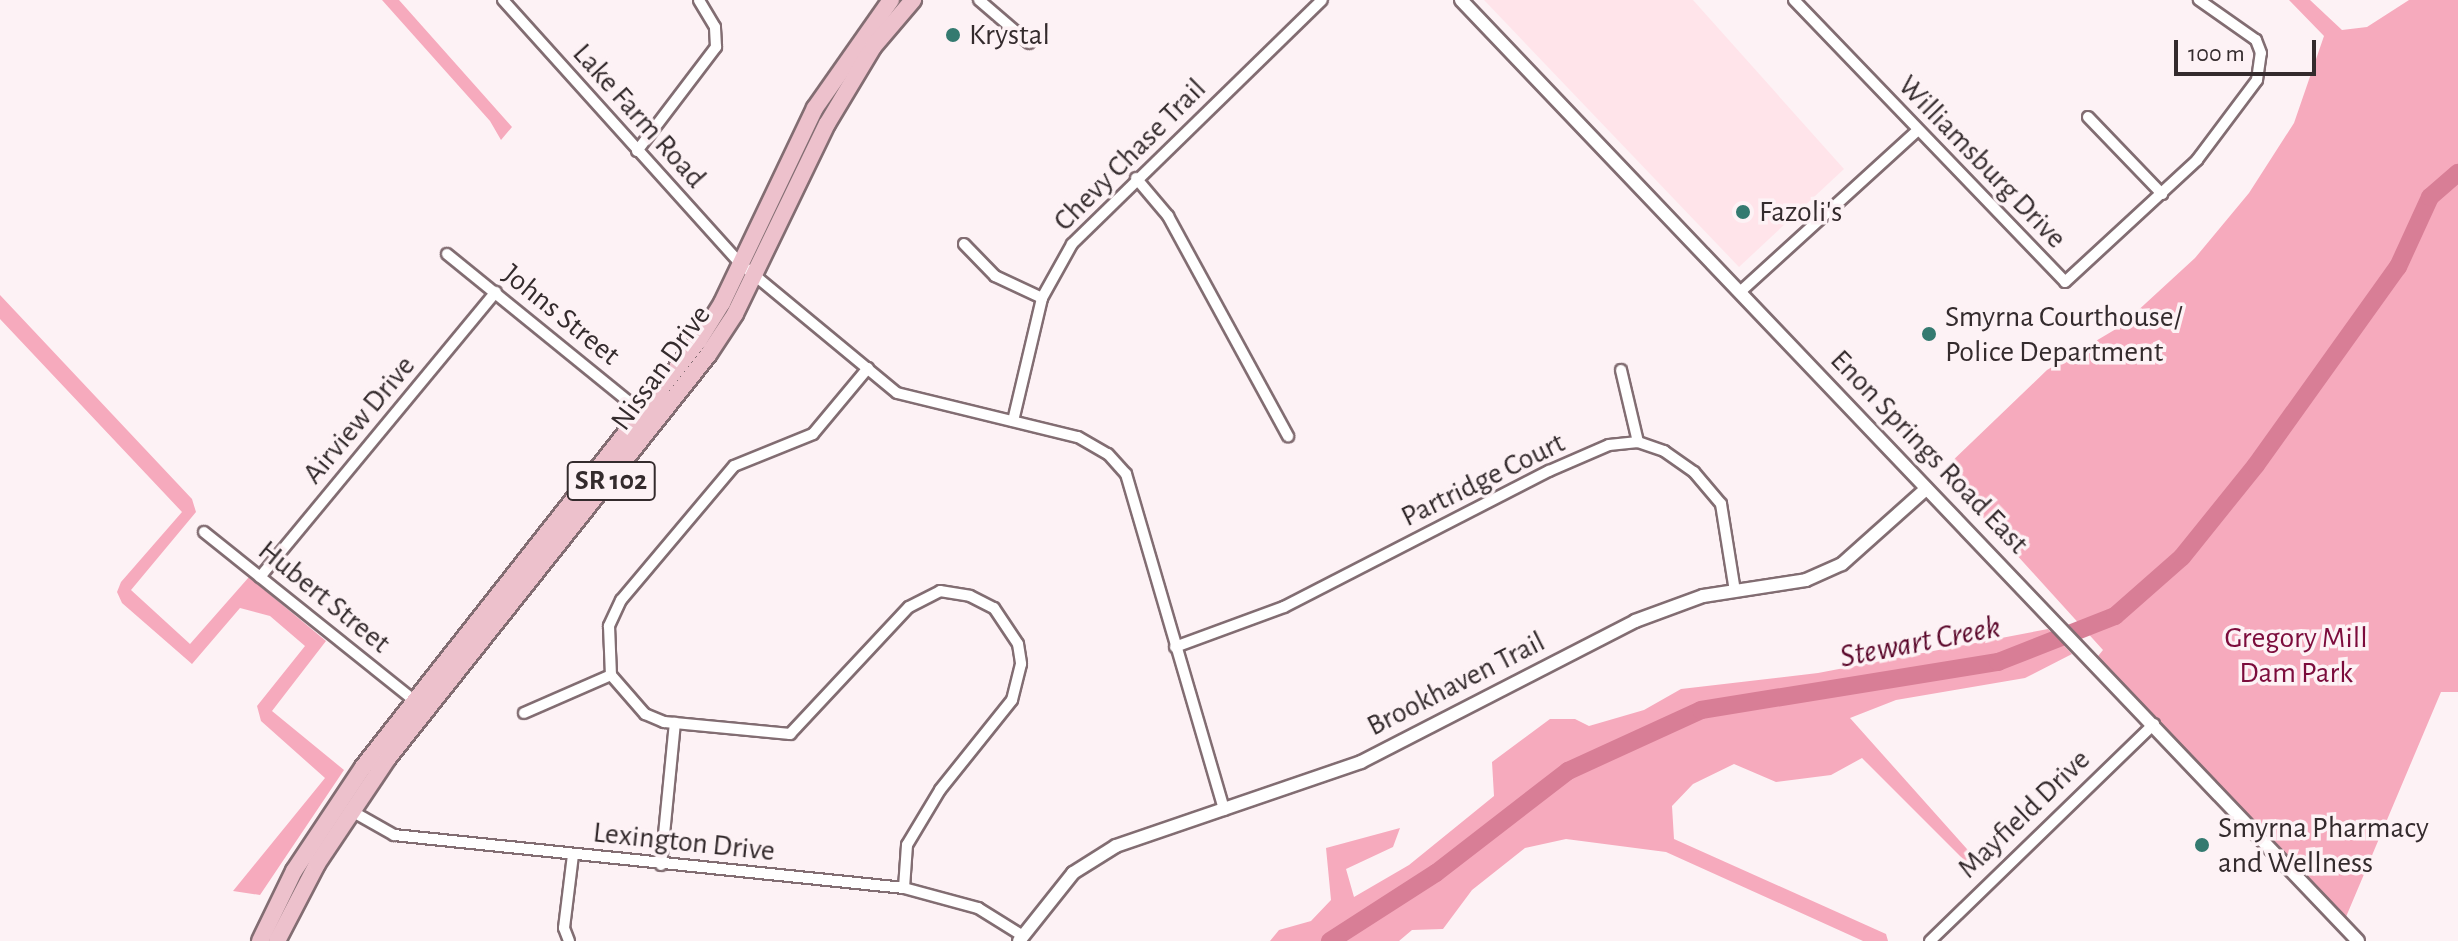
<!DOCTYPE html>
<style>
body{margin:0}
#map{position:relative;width:2458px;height:941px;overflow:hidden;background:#fdf2f5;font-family:"Alegreya Sans",sans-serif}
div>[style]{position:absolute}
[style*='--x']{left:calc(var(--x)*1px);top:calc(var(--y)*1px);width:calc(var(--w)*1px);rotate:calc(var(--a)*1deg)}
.built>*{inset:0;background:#ffe4ea}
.green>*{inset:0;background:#f6aabd}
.river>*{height:18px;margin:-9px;padding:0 9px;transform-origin:9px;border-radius:9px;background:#d87e96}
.roads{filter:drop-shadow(2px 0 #826d72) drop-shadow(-2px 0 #826d72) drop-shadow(0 2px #826d72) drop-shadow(0 -2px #826d72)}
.minor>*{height:10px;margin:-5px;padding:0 5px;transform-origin:5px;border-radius:5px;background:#fff}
.tertiary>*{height:12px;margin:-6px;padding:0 6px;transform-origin:6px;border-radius:6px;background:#fff}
.primary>*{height:16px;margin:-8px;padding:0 8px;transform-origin:8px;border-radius:8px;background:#edc1cc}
.dots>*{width:22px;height:22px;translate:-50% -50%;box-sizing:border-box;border:4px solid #fdf2f5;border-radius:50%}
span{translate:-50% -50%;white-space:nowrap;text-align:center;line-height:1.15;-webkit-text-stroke:7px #fdf2f5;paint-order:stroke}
.shield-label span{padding:2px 6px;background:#fdf2f5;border:2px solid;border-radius:6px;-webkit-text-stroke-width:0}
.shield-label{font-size:28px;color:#342b2d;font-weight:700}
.poi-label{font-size:30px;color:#342b2d}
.left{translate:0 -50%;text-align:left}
.street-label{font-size:30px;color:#342b2d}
.park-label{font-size:30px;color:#7c0c3c}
.water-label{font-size:32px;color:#5b082b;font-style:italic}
.scale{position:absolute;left:2174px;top:40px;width:142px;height:36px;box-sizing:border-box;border:4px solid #342b2d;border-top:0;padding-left:10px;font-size:24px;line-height:28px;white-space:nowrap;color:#342b2d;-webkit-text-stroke:6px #fdf2f5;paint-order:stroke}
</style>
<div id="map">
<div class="built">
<i style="clip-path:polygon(1484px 0,1693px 0,1844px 169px,1739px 267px)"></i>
</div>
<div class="green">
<i style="clip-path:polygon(382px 0,399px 0,512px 127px,501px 140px,490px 121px)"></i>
<i style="clip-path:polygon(2289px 0,2310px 0,2342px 30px,2367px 27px,2409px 0,2458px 0,2458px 692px,2441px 692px,2343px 924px,2094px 661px,2103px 650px,1985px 520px,1947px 466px,2047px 370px,2121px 326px,2195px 258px,2249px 193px,2294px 123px,2324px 36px)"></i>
<i style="clip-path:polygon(0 295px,192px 499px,196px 512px,131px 590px,190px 644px,249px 577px,326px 641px,272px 711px,344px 770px,260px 895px,233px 891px,325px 778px,261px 721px,257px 706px,305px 646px,270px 616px,240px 608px,192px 664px,122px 603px,117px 592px,121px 582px,182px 512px,0 319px)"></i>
<i style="clip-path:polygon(2048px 629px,2072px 654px,2025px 678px,1896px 700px,1850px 718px,1975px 858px,1971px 867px,1862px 758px,1831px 775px,1776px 782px,1734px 764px,1693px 784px,1672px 806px,1674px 839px,1886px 934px,1888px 941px,1863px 941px,1666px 852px,1566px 839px,1525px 848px,1472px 890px,1443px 929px,1412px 930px,1399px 941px,1270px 941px,1279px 930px,1311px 921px,1331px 900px,1326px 848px,1400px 828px,1393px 847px,1346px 869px,1354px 897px,1409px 865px,1494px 796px,1492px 762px,1550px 719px,1575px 719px,1589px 726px,1644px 710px,1681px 689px,1818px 673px)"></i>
</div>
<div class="river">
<i style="--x:1330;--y:941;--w:126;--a:-32.7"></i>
<i style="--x:1436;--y:873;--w:167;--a:-37.7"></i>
<i style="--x:1568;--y:771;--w:146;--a:-24.6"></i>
<i style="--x:1701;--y:710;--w:301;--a:-9.2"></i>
<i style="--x:1998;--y:662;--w:126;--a:-21.5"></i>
<i style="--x:2115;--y:616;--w:89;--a:-41.4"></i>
<i style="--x:2182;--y:557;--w:118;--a:-51.2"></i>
<i style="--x:2256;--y:465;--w:244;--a:-54.4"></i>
<i style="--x:2398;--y:267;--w:77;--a:-65.4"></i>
<i style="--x:2430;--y:197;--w:37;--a:-41"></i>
</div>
<div class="roads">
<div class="minor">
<i style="--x:503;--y:0;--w:355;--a:48"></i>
<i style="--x:741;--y:264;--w:202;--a:39.6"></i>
<i style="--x:897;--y:393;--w:186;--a:13.7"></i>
<i style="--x:1078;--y:437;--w:34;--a:30"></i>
<i style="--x:1108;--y:454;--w:27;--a:48"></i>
<i style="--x:1126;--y:474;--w:350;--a:73.7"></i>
<i style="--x:979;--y:0;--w:66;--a:40.7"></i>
<i style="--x:1794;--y:0;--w:391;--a:46.1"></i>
<i style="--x:2065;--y:282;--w:180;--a:-42.7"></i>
<i style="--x:2197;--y:160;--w:100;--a:-53.1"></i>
<i style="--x:2257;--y:80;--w:27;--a:-82"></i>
<i style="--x:2261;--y:53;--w:14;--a:-111"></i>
<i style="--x:2256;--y:40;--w:70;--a:-144.9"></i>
<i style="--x:2088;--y:117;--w:107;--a:46.1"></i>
<i style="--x:637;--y:151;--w:131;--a:-52.8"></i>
<i style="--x:716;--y:47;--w:20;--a:-93"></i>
<i style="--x:715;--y:27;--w:31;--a:-121"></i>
<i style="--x:1136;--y:178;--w:50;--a:49.9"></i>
<i style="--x:1168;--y:216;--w:251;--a:61.4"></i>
<i style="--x:964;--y:244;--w:45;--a:45.9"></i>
<i style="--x:995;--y:276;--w:52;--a:25.1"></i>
<i style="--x:447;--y:254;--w:254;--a:39.1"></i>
<i style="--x:1740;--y:292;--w:241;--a:-42.3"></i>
<i style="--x:868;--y:368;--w:86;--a:129.8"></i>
<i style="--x:813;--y:434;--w:85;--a:157.9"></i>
<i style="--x:734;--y:466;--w:175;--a:130.1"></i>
<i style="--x:621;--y:600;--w:29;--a:115"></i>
<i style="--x:609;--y:626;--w:49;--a:87.7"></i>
<i style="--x:611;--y:675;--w:52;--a:48.9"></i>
<i style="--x:645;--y:714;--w:21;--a:23"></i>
<i style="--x:664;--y:722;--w:127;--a:5.4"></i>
<i style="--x:790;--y:734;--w:174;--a:-46.9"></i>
<i style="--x:909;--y:607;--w:35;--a:-27"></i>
<i style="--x:940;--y:591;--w:30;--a:9"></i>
<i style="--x:970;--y:596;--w:27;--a:27"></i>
<i style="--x:994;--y:608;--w:43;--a:56.3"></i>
<i style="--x:1018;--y:644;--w:20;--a:81"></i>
<i style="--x:1021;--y:664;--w:37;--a:104"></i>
<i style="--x:1012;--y:700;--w:115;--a:128.7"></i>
<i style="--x:940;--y:790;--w:64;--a:121"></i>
<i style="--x:907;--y:845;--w:43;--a:94"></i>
<i style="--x:1621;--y:370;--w:74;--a:76.7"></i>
<i style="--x:1013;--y:421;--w:126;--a:-76.7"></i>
<i style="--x:1042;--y:298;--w:62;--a:-60.9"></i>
<i style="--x:1072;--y:244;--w:349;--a:-44.3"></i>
<i style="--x:204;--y:532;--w:269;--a:38.7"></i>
<i style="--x:260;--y:577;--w:370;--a:-50.4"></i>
<i style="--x:1175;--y:647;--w:116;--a:-20.2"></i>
<i style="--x:1284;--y:607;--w:298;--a:-27.2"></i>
<i style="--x:1549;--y:471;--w:65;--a:-23.4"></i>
<i style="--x:1609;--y:445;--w:29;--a:-6"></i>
<i style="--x:1638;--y:442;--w:28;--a:19"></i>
<i style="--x:1664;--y:451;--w:37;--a:35"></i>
<i style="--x:1694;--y:472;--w:42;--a:49.8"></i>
<i style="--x:1721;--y:504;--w:88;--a:80.9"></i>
<i style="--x:524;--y:713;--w:95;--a:-23.6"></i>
<i style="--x:350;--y:810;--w:51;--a:29.6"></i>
<i style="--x:394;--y:835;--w:513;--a:5.93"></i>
<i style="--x:904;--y:888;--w:77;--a:15.1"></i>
<i style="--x:978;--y:908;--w:53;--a:31.9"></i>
<i style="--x:661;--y:865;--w:143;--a:-84.4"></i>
<i style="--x:569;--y:941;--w:14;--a:-111"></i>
<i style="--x:564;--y:928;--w:74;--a:-83"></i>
<i style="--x:1930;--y:941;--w:312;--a:-44.1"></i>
</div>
<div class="tertiary">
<i style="--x:1461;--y:0;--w:1300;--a:46.37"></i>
<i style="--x:1019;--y:941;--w:87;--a:-51.5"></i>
<i style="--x:1073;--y:873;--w:51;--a:-32.1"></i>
<i style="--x:1116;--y:846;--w:259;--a:-18.9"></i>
<i style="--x:1361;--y:762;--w:308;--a:-27.2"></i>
<i style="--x:1635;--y:621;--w:72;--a:-20.2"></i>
<i style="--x:1703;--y:596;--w:104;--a:-8.8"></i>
<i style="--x:1806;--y:580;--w:39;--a:-24"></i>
<i style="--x:1842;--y:564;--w:113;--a:-41.8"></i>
</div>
<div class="primary">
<i style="--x:260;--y:941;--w:78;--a:-64.1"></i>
<i style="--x:294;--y:871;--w:125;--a:-56.4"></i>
<i style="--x:363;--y:767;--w:543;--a:-51.8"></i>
<i style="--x:699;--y:340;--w:44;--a:-58.1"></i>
<i style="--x:722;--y:303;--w:216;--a:-64.5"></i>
<i style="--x:815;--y:108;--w:132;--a:-54.9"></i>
<i style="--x:277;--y:941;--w:87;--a:-62.5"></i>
<i style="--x:317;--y:864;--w:128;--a:-56.2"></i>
<i style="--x:388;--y:758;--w:515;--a:-51.55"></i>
<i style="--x:708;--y:355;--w:49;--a:-56.6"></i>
<i style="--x:735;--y:314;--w:211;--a:-64.2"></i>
<i style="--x:827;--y:124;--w:90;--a:-59.1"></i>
<i style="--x:873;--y:47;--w:62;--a:-49.6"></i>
</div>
</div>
<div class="dots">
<i style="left:953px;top:35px;background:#347a70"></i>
<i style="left:1743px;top:212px;background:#347a70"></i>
<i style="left:1929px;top:334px;background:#347a70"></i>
<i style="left:2202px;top:845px;background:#347a70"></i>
</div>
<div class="shield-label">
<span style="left:611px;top:481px">SR 102</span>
</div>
<div class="poi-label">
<span class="left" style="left:969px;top:35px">Krystal</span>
<span class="left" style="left:1759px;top:212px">Fazoli's</span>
<span class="left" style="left:1945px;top:334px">Smyrna Courthouse/<br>Police Department</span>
<span class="left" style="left:2218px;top:845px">Smyrna Pharmacy<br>and Wellness</span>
</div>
<div class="street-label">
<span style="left:639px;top:116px;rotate:48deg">Lake Farm Road</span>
<span style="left:1130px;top:155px;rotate:-45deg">Chevy Chase Trail</span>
<span style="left:1982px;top:162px;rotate:46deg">Williamsburg Drive</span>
<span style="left:561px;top:315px;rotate:39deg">Johns Street</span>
<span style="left:661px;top:368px;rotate:-54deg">Nissan Drive</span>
<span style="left:359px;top:420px;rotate:-50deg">Airview Drive</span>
<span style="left:1929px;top:452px;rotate:46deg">Enon Springs Road East</span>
<span style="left:1483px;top:480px;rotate:-26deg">Partridge Court</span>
<span style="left:324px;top:597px;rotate:39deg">Hubert Street</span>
<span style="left:1456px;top:684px;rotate:-27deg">Brookhaven Trail</span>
<span style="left:2024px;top:814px;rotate:-44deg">Mayfield Drive</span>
<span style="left:684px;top:842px;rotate:6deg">Lexington Drive</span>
</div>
<div class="park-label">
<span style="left:2296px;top:655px">Gregory Mill<br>Dam Park</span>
</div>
<div class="water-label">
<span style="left:1920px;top:642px;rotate:-11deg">Stewart Creek</span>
</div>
<div class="scale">100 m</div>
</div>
